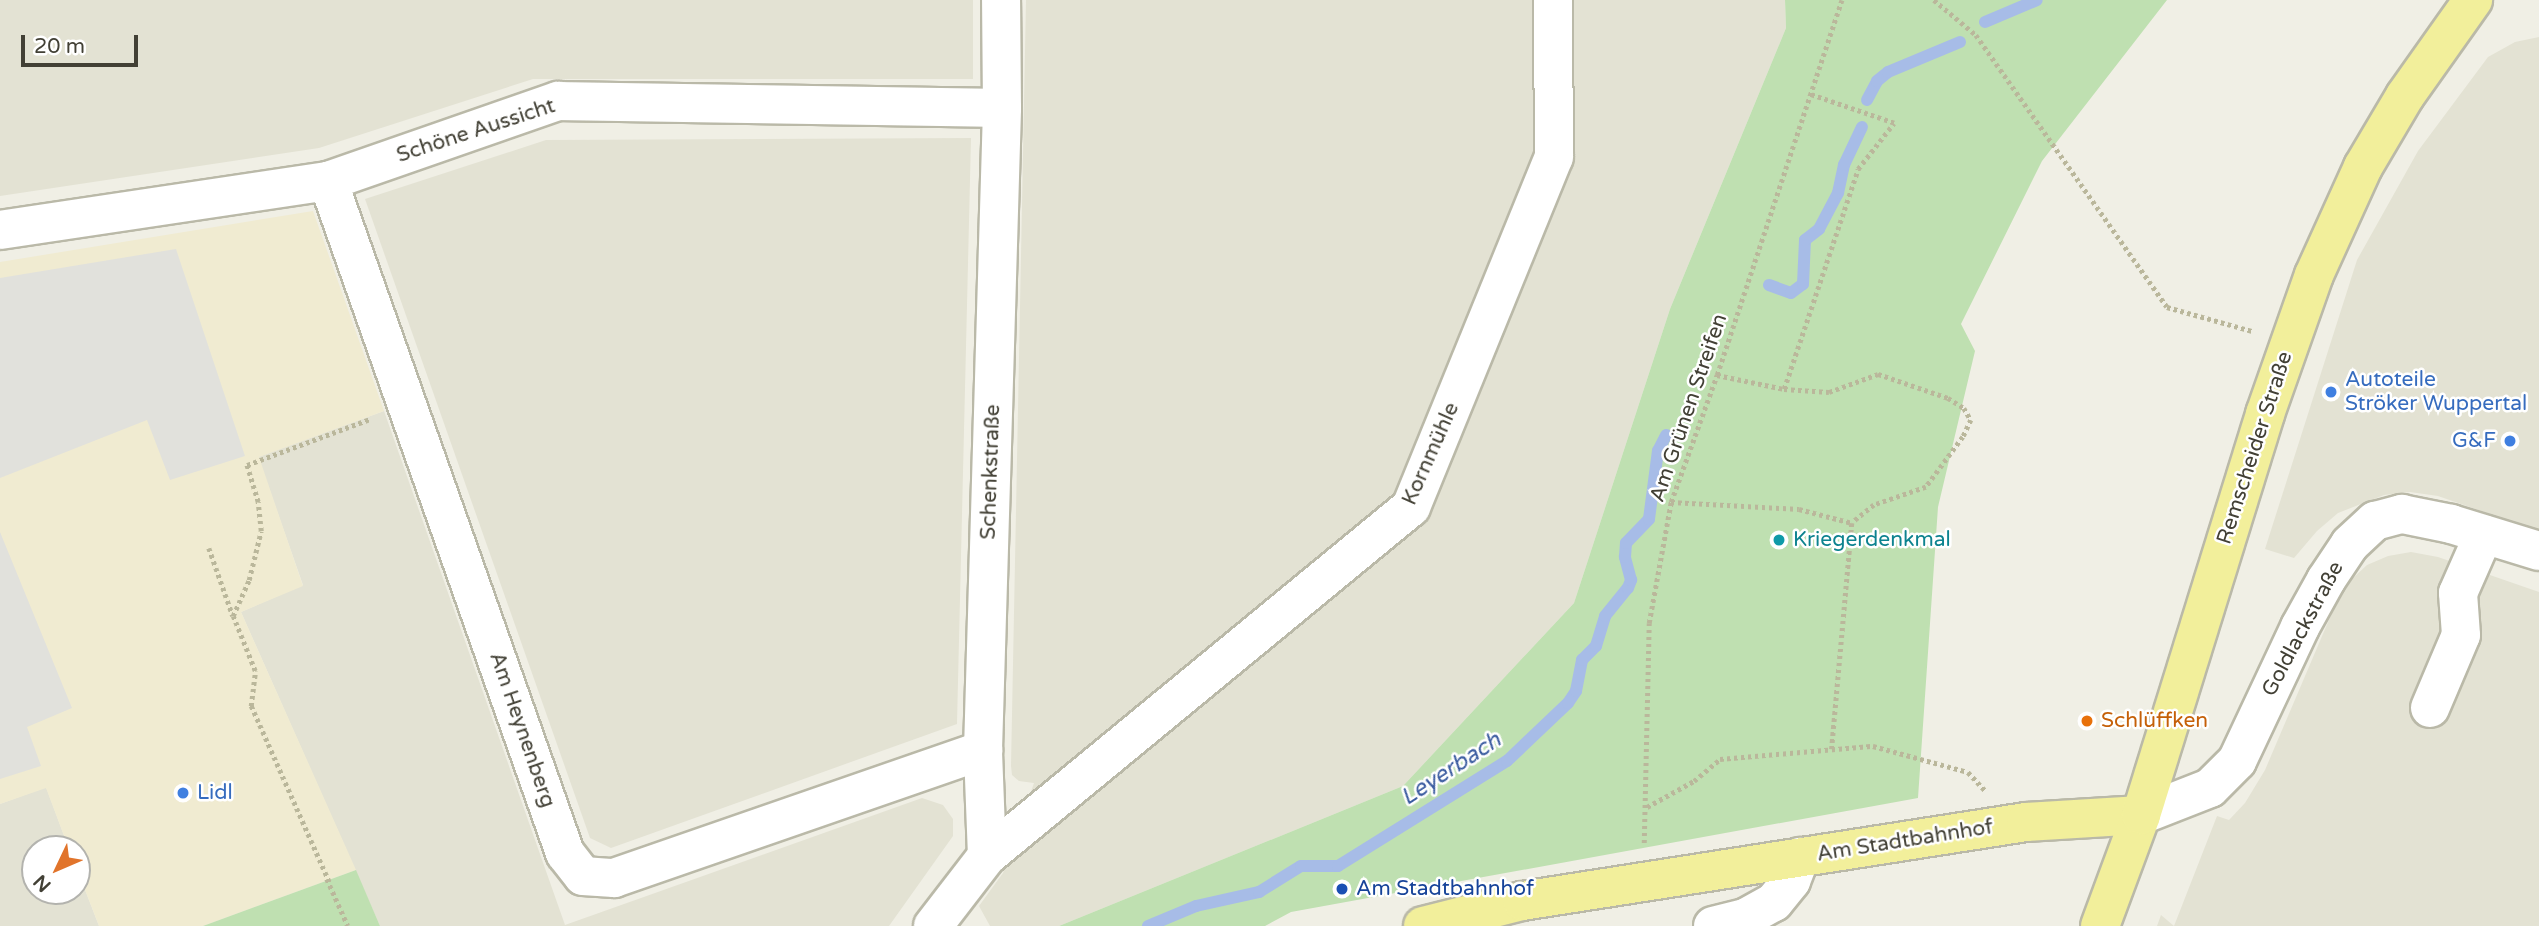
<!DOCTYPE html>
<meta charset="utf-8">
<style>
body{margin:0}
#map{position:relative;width:2539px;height:926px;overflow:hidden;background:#f0efe5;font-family:"Varela Round",sans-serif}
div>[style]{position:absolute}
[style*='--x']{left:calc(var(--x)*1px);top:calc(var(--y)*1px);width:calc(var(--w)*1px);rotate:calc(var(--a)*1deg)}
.residential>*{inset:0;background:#e3e2d3}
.commercial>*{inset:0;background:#f0ebd1}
.green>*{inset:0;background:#bfe0b1}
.parking>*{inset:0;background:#e1e1dc}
.stream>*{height:12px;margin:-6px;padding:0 6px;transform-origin:6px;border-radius:6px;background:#a7bce7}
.path>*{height:4.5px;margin-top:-2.25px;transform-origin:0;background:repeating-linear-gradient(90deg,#bab79b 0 3.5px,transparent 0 7px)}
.roads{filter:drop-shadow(2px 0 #bab9a8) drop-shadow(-2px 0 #bab9a8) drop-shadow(0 2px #bab9a8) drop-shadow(0 -2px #bab9a8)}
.minor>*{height:38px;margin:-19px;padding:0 19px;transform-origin:19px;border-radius:19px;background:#fff}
.major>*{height:38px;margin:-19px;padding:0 19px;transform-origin:19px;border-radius:19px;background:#f2ef9b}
.dots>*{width:19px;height:19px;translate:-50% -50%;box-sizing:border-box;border:4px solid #fff;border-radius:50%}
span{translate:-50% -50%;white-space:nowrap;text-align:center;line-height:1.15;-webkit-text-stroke:5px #fff;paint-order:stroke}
.street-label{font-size:21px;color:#424035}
.shop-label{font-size:21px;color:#366cbe}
.left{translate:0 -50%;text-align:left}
.right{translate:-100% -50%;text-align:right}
.culture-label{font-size:21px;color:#0d838f}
.food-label{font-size:21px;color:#c56008}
.transit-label{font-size:21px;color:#164399}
.water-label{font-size:23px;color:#3b5ca0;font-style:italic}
.north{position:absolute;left:21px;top:835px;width:70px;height:70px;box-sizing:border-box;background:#fff;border:2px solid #b3b3ae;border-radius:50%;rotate:226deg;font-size:19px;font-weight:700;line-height:28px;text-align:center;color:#424035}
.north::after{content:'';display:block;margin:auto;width:24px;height:32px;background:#e1742b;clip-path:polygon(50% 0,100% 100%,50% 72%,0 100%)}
.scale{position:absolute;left:21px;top:35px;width:117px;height:32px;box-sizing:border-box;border:4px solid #424035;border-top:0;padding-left:9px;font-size:21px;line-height:24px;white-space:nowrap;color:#424035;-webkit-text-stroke:5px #fff;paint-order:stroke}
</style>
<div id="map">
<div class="residential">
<i style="clip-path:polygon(0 0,973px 0,973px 79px,533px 79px,319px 148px,0 196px)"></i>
<i style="clip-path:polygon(1026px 0,1785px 0,1786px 28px,1670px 309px,1574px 603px,1403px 786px,1059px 926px,990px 926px,979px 906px,1003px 873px,1034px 783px,1019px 781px,1012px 775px,1011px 766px)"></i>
<i style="clip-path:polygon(2539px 37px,2539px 531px,2438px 496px,2410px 492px,2384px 495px,2338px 513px,2317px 531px,2294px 558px,2265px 549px,2357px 260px,2418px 151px,2488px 57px,2515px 42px)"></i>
<i style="clip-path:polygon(971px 138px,957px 724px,611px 848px,590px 838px,365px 199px,546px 140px)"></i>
<i style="clip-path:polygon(384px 411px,565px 925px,922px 798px,943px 805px,953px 819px,953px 836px,889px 926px,380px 926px,241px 612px,303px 585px,258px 457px)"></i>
<i style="clip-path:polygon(2411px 552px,2438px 557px,2539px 592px,2539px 926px,2157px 926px,2161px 915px,2174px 926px,2217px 816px,2229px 820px,2245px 803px,2265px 770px,2334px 608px,2353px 578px,2367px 565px,2388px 556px)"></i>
<i style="clip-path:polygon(46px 787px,69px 849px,35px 849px,35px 891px,77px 891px,77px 869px,99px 926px,0 926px,0 804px)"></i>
</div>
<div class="commercial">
<i style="clip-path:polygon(313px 211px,384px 411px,259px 457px,303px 586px,241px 612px,356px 870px,203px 926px,99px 926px,77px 869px,77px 849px,69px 849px,46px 788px,0 804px,0 262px)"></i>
</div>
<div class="green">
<i style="clip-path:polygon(1785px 0,2167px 0,2042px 161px,1961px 324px,1975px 351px,1938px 507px,1918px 798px,1291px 912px,1265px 926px,1059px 926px,1403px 786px,1574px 603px,1670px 309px,1786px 28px)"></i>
<i style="clip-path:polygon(356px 870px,380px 926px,203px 926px)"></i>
</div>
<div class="parking">
<i style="clip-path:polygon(176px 249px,245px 456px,170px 480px,147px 420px,0 478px,0 278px)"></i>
<i style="clip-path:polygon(0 532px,72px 708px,27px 727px,41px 766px,0 779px)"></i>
</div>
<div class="stream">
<i style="--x:1985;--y:22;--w:56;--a:-22.9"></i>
<i style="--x:1867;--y:100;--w:21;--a:-62"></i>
<i style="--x:1877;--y:81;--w:14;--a:-39"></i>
<i style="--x:1888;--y:72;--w:78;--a:-22.6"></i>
<i style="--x:1769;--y:285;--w:23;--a:20"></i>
<i style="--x:1791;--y:293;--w:15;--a:-37"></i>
<i style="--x:1803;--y:284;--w:44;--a:-87.4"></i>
<i style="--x:1805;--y:240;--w:18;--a:-38"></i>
<i style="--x:1819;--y:229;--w:41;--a:-62.2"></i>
<i style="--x:1838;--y:193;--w:29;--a:-78"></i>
<i style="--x:1844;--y:165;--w:42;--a:-64.7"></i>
<i style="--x:1148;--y:926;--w:52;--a:-22.6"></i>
<i style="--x:1196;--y:906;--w:65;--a:-12.5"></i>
<i style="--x:1259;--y:892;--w:49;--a:-31.8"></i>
<i style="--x:1301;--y:866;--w:37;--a:0"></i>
<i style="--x:1338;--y:866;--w:199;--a:-31.9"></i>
<i style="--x:1507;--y:761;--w:84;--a:-43.6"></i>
<i style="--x:1568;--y:703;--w:14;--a:-56"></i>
<i style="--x:1576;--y:691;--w:32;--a:-79"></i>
<i style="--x:1582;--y:660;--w:20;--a:-45"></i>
<i style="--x:1596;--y:646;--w:31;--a:-73"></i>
<i style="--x:1605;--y:616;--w:36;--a:-51"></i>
<i style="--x:1628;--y:588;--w:9;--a:-69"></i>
<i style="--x:1631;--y:580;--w:24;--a:-105"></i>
<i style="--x:1625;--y:557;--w:14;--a:-86"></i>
<i style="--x:1626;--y:543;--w:33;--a:-46"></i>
<i style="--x:1649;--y:519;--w:69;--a:-82.5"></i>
<i style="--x:1658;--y:451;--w:18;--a:-63"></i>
</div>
<div class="path">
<i style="--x:1934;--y:0;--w:55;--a:39.8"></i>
<i style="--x:1976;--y:35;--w:332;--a:54.9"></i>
<i style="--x:2167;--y:307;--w:88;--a:15.8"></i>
<i style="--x:1717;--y:375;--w:68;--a:11.8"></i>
<i style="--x:1784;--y:389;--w:45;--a:3.8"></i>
<i style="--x:1829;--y:392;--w:52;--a:-20.2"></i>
<i style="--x:1878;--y:374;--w:74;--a:18.9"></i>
<i style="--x:1948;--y:398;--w:19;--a:32"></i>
<i style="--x:1964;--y:408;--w:14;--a:60"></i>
<i style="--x:1971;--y:420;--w:19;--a:115"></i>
<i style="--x:1963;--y:437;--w:62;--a:126.5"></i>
<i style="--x:1926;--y:487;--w:55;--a:160.9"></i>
<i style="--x:1874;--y:505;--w:28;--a:141"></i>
<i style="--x:1852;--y:523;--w:227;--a:95.1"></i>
<i style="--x:1784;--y:389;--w:232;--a:-71.4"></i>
<i style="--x:1858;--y:169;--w:58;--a:-52"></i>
<i style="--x:1894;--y:123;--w:87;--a:-161.1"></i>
<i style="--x:1671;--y:502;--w:128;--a:3.1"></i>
<i style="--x:1799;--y:509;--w:55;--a:14.8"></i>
<i style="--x:209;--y:548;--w:72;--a:70.6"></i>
<i style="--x:1647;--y:807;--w:54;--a:-29"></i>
<i style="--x:1694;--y:781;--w:34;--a:-40"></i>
<i style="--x:1720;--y:759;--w:154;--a:-4.9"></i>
<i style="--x:1873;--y:746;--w:98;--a:15.3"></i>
<i style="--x:1968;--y:772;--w:25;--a:47"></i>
<i style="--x:1644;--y:843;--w:220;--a:-88.7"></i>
<i style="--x:1649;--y:623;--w:123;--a:-79.7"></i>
<i style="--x:1671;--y:502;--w:135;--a:-70.1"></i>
<i style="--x:1717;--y:375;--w:395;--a:-71.6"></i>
<i style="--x:327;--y:879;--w:51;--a:65.9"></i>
<i style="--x:329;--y:882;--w:193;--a:-113.9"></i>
<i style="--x:251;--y:706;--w:35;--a:-83"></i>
<i style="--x:255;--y:671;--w:59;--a:-111.8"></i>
<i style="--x:233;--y:616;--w:39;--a:-66"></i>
<i style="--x:249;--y:580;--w:50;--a:-76.2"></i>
<i style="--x:261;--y:531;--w:29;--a:-96"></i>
<i style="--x:258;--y:502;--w:39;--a:-107"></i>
<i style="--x:247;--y:465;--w:131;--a:-20.5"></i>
</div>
<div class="roads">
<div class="minor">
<i style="--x:328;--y:181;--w:713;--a:70.57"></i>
<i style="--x:565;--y:853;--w:29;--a:52"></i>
<i style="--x:583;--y:876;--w:31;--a:4"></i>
<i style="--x:614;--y:878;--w:391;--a:-19.1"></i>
<i style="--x:0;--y:230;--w:332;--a:-8.5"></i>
<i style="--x:328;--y:181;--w:244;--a:-19.2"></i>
<i style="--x:558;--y:101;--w:444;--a:0.9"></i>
<i style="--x:2430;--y:708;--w:79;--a:-67"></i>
<i style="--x:2461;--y:635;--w:42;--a:-94.1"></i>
<i style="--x:2458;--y:593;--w:64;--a:-66.2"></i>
<i style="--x:2141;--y:815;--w:74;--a:-21.4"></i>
<i style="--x:2210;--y:788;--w:38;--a:-45"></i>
<i style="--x:2237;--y:761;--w:148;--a:-64.8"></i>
<i style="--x:2300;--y:627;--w:54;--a:-61"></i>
<i style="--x:2326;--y:580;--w:43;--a:-56.3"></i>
<i style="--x:2350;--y:544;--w:34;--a:-43"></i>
<i style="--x:2375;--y:521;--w:28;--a:-15"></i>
<i style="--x:2402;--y:514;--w:50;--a:11.5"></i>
<i style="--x:2451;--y:524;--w:92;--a:17.1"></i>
<i style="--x:987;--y:856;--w:106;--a:-92.2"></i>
<i style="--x:983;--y:750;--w:642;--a:-88.3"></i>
<i style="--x:1002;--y:108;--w:108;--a:-90.5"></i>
<i style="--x:933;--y:926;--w:88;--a:-52.4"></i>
<i style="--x:987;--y:856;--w:549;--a:-39.46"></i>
<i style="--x:1411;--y:507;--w:378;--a:-67.8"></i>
<i style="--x:1554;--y:157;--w:157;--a:-90.4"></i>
<i style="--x:1713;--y:926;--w:33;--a:-14"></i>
<i style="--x:1745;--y:918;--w:33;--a:-29"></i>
<i style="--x:1774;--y:902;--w:27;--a:-51"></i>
<i style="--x:1791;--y:881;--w:26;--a:-69"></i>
</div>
<div class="major">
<i style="--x:1423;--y:926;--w:102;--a:-14.2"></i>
<i style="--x:1522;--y:901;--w:510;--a:-8.91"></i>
<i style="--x:2026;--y:822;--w:115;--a:-3.5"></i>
<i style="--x:2100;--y:926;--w:118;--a:-69.7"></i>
<i style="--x:2141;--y:815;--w:420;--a:-72.8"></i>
<i style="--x:2265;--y:414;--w:147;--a:-70.6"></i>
<i style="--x:2314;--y:275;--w:119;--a:-65.6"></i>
<i style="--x:2363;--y:167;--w:82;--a:-59.4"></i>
<i style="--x:2405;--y:96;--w:118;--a:-54.7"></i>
</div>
</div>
<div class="dots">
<i style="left:2331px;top:392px;background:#3f7fe0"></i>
<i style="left:2510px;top:441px;background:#3f7fe0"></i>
<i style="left:1779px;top:540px;background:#0f9aa8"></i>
<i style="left:2087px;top:721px;background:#e8710a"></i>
<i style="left:183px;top:793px;background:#3f7fe0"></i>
<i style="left:1342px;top:889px;background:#1a4fb4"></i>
</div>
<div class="street-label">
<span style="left:476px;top:131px;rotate:-18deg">Schöne Aussicht</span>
<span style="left:1689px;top:408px;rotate:-71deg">Am Grünen Streifen</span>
<span style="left:2255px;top:448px;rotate:-72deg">Remscheider Straße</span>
<span style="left:1431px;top:454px;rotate:-66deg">Kornmühle</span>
<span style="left:991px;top:472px;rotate:-88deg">Schenkstraße</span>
<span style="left:2303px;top:629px;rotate:-62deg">Goldlackstraße</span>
<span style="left:522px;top:730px;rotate:71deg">Am Heynenberg</span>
<span style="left:1905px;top:841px;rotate:-9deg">Am Stadtbahnhof</span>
</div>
<div class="shop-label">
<span class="left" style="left:2345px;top:392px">Autoteile<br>Ströker Wuppertal</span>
<span class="right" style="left:2496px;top:441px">G&amp;F</span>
<span class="left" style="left:197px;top:793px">Lidl</span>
</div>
<div class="culture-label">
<span class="left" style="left:1793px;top:540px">Kriegerdenkmal</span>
</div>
<div class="food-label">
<span class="left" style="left:2101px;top:721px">Schlüffken</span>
</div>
<div class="transit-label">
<span class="left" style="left:1356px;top:889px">Am Stadtbahnhof</span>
</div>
<div class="water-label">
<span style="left:1451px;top:769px;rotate:-33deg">Leyerbach</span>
</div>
<div class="north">N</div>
<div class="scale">20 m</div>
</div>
